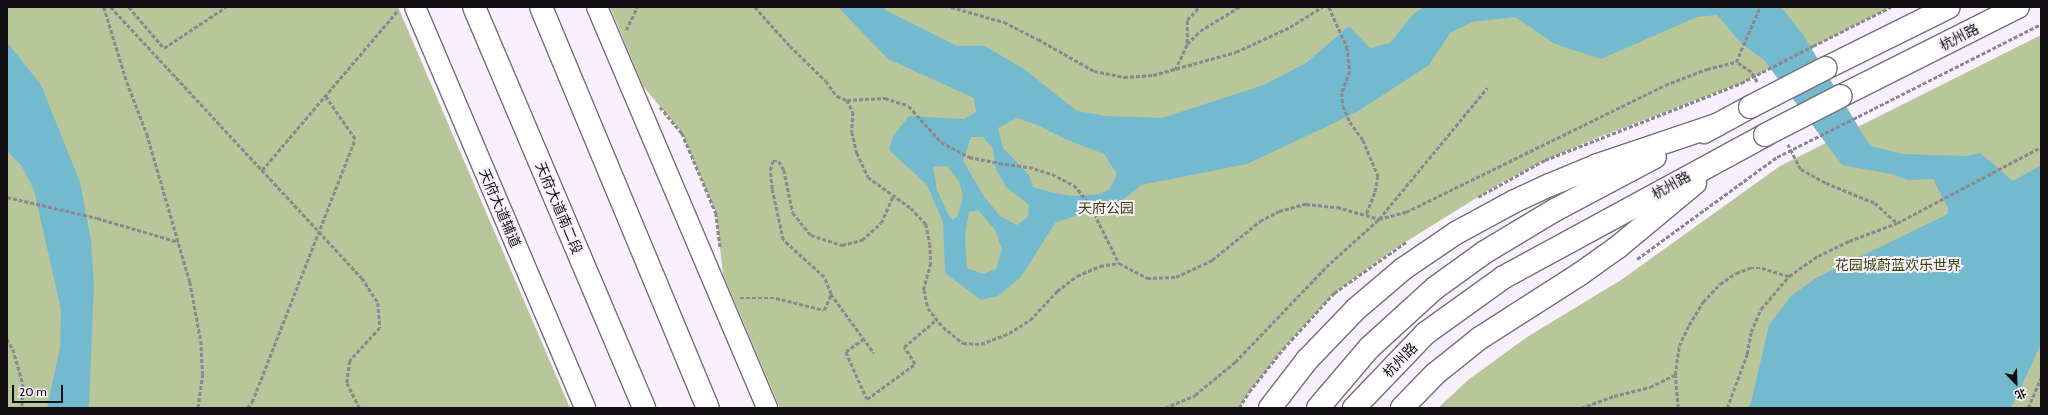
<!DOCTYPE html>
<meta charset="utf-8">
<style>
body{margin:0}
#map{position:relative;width:2048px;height:415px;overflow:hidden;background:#f8f0fc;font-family:Cabin,"Noto Sans SC",sans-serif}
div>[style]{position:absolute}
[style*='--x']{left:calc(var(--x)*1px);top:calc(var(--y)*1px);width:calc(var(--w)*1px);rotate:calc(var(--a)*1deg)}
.green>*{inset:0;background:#b9c69a}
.water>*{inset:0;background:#74bace}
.path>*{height:2.5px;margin-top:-1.25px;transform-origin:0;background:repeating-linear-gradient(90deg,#8c868f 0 4px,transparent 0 6px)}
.roads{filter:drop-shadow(1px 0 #756e79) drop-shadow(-1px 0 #756e79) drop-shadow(0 1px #756e79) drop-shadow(0 -1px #756e79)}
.tertiary>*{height:20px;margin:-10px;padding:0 10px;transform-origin:10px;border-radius:10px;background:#fff}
.secondary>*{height:22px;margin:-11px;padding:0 11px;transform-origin:11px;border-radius:11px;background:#fff}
.trunk>*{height:22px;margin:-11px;padding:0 11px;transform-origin:11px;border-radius:11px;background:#fff}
.path-bridge>*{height:2.5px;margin-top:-1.25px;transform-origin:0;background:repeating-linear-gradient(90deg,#8c868f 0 4px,transparent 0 6px)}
.bridges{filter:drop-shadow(1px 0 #756e79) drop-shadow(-1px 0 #756e79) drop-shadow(0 1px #756e79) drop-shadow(0 -1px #756e79)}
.secondary-bridge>*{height:22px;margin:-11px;padding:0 11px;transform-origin:11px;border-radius:11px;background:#fff}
span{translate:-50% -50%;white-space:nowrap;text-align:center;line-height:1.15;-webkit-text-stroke:4px #f8f0fc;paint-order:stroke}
.street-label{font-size:14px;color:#120f13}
.park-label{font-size:14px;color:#394505}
.frame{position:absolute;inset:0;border:8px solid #120f13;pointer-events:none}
.north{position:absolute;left:1996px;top:363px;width:40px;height:40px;-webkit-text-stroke:3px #f8f0fc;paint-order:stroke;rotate:157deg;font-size:11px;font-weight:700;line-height:16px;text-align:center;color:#120f13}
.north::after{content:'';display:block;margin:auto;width:14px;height:18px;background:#120f13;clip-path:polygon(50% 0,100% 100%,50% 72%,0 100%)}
.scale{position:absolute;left:12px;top:385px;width:51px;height:18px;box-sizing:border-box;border:2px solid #120f13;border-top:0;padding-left:5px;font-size:12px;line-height:14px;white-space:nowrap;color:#120f13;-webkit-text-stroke:3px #f8f0fc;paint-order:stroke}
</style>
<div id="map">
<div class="green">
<i style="clip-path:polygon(7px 7px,398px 7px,570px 408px,7px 408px)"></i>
<i style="clip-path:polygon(610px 7px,1891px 7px,1741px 83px,1594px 139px,1545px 160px,1499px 184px,1391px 251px,1334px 293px,1283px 349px,1249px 392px,1239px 408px,780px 408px,723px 274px,716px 213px,682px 133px,643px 86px)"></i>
<i style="clip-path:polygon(2041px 35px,2041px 408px,1438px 408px,1468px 380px,1527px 337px,1621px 280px,1780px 166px)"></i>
</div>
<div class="water">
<i style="clip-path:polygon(evenodd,838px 7px,882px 7px,887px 11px,957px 46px,985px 46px,1024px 69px,1077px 111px,1107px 116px,1162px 118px,1264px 85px,1306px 63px,1349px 26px,1370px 48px,1390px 43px,1414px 13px,1424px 7px,1781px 7px,1804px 36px,1870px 146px,1903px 154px,1966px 156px,1980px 153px,2013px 181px,2041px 165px,2041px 344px,2011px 408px,1748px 408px,1751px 403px,1769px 325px,1791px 296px,1816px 278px,1948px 214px,1948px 208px,1933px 179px,1908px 180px,1891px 174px,1842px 165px,1764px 60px,1742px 44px,1717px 15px,1697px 17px,1601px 59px,1555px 44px,1515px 17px,1472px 22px,1451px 32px,1429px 65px,1357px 112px,1247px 164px,1141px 185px,1124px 199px,1055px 223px,1021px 277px,998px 296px,981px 300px,945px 273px,943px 222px,927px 185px,889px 150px,893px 136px,909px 116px,964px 119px,976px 112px,974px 98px,888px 59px,838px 7px,1017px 118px,1035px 124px,1065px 139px,1104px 154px,1117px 174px,1109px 190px,1100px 194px,1075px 196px,1053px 193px,1033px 187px,1029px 175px,1003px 148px,998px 128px,1017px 118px,838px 7px,971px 137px,983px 137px,993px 149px,995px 167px,1006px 187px,1029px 205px,1028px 217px,1017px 225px,1000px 216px,983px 195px,963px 161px,971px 137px,838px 7px,947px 166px,959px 181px,963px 197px,958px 215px,953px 220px,947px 212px,937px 190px,933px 167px,947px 166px,838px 7px,978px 210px,995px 230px,1002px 249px,996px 269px,983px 274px,967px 268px,965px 237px,969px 212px,978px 210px)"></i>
<i style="clip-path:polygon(7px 42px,41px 85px,80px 182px,91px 240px,94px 285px,89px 408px,47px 408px,60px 347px,61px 310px,34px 190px,21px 165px,7px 151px)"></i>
</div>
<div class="path">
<i style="--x:104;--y:7;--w:78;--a:73"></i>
<i style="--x:127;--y:82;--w:56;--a:69"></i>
<i style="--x:147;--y:134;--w:154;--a:73.8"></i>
<i style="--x:190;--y:282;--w:60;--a:79.4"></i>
<i style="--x:201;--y:341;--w:33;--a:87"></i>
<i style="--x:203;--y:374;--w:34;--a:98"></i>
<i style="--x:111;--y:7;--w:369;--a:47.2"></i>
<i style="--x:362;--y:278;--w:30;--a:57"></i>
<i style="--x:378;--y:303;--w:25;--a:85"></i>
<i style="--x:380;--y:328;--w:45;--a:132.3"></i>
<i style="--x:350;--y:361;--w:22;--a:98"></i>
<i style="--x:347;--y:383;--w:28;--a:63"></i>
<i style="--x:129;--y:7;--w:54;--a:49.5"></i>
<i style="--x:164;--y:48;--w:74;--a:-33.5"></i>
<i style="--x:755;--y:7;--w:52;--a:48.1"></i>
<i style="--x:790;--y:46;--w:50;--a:44.2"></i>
<i style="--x:826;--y:81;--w:19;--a:54"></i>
<i style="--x:837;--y:96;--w:11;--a:22"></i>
<i style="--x:847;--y:100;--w:38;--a:-3"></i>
<i style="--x:885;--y:98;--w:25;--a:18"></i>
<i style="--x:909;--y:106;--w:48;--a:48.4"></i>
<i style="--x:941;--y:142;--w:32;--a:28"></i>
<i style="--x:969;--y:157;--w:31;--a:11"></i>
<i style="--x:999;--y:163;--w:30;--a:8"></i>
<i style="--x:1029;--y:167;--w:24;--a:17"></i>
<i style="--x:1052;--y:174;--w:25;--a:27"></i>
<i style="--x:1074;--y:185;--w:23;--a:50"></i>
<i style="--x:1089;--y:203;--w:67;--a:63.4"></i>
<i style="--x:951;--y:7;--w:55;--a:15.8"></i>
<i style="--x:1004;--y:22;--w:38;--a:27"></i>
<i style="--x:1038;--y:39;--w:64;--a:29.7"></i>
<i style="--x:1094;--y:71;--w:31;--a:11"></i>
<i style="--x:1124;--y:77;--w:29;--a:-4"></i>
<i style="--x:1153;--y:75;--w:86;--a:-15.5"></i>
<i style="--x:1236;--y:52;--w:60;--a:-24.8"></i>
<i style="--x:1290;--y:27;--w:38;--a:-32"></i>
<i style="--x:1329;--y:7;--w:44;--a:65.8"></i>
<i style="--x:1347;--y:47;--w:24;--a:83"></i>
<i style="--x:1350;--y:71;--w:23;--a:110"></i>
<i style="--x:1342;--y:93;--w:13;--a:86"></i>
<i style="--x:1343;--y:106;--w:17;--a:66"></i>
<i style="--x:1350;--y:122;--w:22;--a:54"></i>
<i style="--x:1363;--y:140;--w:39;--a:67"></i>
<i style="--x:1378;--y:176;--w:17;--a:100"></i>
<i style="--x:1375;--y:193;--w:24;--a:112"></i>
<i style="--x:626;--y:30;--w:25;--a:-64"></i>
<i style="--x:1187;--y:43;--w:23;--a:-90"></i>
<i style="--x:1187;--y:20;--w:18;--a:-47"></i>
<i style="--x:1813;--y:46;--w:87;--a:-26.6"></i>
<i style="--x:1175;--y:70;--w:29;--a:-65"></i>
<i style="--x:1187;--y:44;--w:18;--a:-45"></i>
<i style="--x:1200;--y:31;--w:46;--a:-31.6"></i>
<i style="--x:1757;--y:82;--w:12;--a:-121"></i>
<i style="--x:1751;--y:72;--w:18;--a:-146"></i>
<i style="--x:1736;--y:62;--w:60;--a:-66.4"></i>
<i style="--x:847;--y:100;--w:13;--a:63"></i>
<i style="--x:853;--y:112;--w:20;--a:93"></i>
<i style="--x:852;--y:132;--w:22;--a:77"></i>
<i style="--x:857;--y:153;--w:26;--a:65"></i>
<i style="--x:868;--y:177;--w:53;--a:35.8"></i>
<i style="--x:911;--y:208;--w:22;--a:47"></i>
<i style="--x:926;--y:224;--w:20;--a:79"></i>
<i style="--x:930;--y:244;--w:19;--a:87"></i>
<i style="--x:931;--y:263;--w:28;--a:105"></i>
<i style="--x:924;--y:290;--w:18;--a:77"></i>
<i style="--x:928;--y:308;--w:24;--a:52"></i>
<i style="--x:943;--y:327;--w:26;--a:39"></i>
<i style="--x:963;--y:343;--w:18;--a:3"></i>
<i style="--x:981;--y:344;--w:30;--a:-21"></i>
<i style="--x:1009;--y:333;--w:25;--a:-32"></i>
<i style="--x:1030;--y:320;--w:40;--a:-47"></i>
<i style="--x:1057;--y:291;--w:25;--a:-37"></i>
<i style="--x:1077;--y:276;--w:25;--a:-23"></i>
<i style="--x:1100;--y:266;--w:19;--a:-9"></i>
<i style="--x:1119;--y:263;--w:32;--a:28"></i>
<i style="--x:1147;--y:278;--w:29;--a:-2"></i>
<i style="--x:1176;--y:277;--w:40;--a:-25"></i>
<i style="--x:1212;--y:260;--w:62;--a:-39.1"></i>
<i style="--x:1260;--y:221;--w:21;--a:-28"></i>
<i style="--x:1279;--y:211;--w:28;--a:-15"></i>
<i style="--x:1306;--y:204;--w:31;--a:6"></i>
<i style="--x:1337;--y:207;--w:44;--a:15.9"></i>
<i style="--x:1379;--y:219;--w:170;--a:-50.5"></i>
<i style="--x:660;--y:107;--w:34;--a:50"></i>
<i style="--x:682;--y:133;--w:87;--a:67"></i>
<i style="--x:716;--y:213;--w:34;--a:83"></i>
<i style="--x:1853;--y:119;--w:211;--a:-26.8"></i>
<i style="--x:1788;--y:144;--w:28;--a:63"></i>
<i style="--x:1801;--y:169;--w:29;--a:29"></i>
<i style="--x:1826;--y:183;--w:53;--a:22.2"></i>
<i style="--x:1875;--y:203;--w:30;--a:42"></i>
<i style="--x:262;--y:170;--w:210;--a:-49.6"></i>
<i style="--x:7;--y:197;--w:92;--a:13.1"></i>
<i style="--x:97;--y:218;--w:85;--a:16.3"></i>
<i style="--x:1478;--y:197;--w:77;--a:-28.9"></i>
<i style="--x:1545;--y:160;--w:211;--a:-21.4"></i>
<i style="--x:1637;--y:259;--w:173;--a:-36.1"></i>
<i style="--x:831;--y:294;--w:73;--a:53.9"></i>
<i style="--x:740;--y:298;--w:36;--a:0"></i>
<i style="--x:776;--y:298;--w:49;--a:14"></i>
<i style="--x:824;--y:310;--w:17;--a:-66"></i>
<i style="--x:831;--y:294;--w:18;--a:-112"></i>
<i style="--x:824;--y:277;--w:55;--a:-137.9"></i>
<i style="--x:783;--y:240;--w:52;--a:-102.2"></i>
<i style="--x:772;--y:189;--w:19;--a:-96"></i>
<i style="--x:770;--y:170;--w:9;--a:-72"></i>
<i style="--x:773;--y:161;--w:6;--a:0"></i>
<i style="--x:779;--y:161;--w:10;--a:61"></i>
<i style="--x:784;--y:170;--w:44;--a:78.2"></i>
<i style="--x:793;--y:213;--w:28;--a:51"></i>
<i style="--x:811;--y:235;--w:33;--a:18"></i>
<i style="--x:842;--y:245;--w:21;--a:-14"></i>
<i style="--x:862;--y:240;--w:25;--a:-42"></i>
<i style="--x:881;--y:223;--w:30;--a:-66"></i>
<i style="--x:7;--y:339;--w:12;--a:59"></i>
<i style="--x:13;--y:349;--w:36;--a:74"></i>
<i style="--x:23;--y:384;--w:24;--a:92"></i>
<i style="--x:864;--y:339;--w:22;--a:144"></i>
<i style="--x:846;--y:352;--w:51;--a:65.9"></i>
<i style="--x:867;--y:399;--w:59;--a:-36.1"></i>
<i style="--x:915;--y:364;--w:20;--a:-123"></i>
<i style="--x:904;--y:347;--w:43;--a:-40.3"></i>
<i style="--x:247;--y:408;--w:8;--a:-50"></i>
<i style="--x:252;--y:402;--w:282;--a:-68.6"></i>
<i style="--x:355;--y:139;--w:52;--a:-124.9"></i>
<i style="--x:1165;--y:408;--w:33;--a:-23"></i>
<i style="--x:1195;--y:395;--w:52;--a:-39.5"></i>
<i style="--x:1235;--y:362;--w:132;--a:-46.2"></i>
<i style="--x:1326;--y:267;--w:72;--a:-42.2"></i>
<i style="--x:1379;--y:219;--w:28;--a:-15"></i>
<i style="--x:1406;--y:212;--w:288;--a:-26.1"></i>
<i style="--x:1665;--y:85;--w:45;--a:-20.9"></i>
<i style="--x:1707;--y:69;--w:30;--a:-14"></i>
<i style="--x:1239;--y:408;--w:19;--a:-58"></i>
<i style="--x:1249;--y:392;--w:55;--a:-51.7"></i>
<i style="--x:1283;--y:349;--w:76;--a:-47.7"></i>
<i style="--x:1334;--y:293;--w:88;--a:-35.3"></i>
<i style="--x:1581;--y:408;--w:35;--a:-20"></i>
<i style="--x:1614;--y:396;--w:37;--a:-14"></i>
<i style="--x:1650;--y:387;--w:28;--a:-26"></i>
<i style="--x:1678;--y:408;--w:33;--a:-95"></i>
<i style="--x:1675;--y:375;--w:29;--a:-82"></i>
<i style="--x:1679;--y:346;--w:23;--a:-65"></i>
<i style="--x:1689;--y:325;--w:27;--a:-59"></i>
<i style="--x:1703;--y:302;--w:25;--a:-47"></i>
<i style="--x:1720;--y:284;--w:19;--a:-35"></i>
<i style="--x:1736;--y:273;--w:15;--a:-20"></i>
<i style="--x:1750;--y:268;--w:12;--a:0"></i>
<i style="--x:1762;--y:268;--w:28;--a:17"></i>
<i style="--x:1727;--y:408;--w:58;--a:-69.7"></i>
<i style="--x:1747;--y:354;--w:22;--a:-80"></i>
<i style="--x:1751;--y:332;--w:25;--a:-67"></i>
<i style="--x:1761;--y:309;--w:43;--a:-49.7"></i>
<i style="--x:1789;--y:276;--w:35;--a:-35"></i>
<i style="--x:1818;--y:256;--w:34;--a:-26"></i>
<i style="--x:1849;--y:241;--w:51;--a:-20.6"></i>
<i style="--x:1897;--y:223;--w:163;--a:-27.8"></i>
<i style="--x:2028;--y:408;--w:33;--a:-67"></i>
</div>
<div class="roads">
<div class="tertiary">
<i style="--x:415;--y:7;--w:436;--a:67"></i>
<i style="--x:597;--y:7;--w:436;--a:67"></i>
</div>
<div class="secondary">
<i style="--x:1826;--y:68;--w:137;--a:-26.4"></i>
<i style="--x:1841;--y:96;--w:198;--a:-26.7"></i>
<i style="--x:1704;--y:132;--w:52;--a:-28.5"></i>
<i style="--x:1270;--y:408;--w:61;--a:-52.4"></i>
<i style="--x:1307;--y:360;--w:71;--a:-46.1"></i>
<i style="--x:1356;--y:309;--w:62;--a:-40.4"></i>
<i style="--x:1403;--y:269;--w:64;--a:-34.2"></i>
<i style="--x:1456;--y:233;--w:67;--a:-28.5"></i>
<i style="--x:1515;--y:201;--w:38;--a:-25"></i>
<i style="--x:1550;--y:185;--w:52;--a:-22.6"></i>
<i style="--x:1598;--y:165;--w:125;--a:-18.7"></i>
<i style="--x:1318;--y:408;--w:79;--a:-49.6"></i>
<i style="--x:1369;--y:348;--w:89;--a:-42.3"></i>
<i style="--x:1435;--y:288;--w:62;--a:-35.8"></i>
<i style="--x:1485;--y:252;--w:82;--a:-31"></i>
<i style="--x:1555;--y:210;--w:113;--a:-27.9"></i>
<i style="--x:1354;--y:408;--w:104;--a:-46.2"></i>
<i style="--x:1426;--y:333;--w:96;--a:-35.7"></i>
<i style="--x:1504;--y:277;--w:297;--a:-28.5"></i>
<i style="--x:1402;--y:408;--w:47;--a:-45.9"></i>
<i style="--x:1435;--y:374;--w:58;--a:-38.7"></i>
<i style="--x:1480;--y:338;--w:119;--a:-32.6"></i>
<i style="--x:1580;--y:274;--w:47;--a:-35.4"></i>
<i style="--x:1618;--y:247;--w:100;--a:-39.7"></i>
</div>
<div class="trunk">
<i style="--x:474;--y:7;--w:436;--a:67"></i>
<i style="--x:541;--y:7;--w:434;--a:67.4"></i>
</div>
</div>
<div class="path-bridge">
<i style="--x:1741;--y:83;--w:81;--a:-27.2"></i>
<i style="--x:1777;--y:157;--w:85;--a:-26.6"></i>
</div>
<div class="bridges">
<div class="secondary-bridge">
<i style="--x:1750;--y:107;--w:85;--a:-27.2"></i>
<i style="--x:1765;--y:135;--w:85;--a:-27.2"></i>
</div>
</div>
<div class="street-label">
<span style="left:1959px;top:37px;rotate:-27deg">杭州路</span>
<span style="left:1671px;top:185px;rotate:-29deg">杭州路</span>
<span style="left:500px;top:208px;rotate:67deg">天府大道辅道</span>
<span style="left:559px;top:208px;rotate:67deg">天府大道南二段</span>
<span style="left:1400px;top:360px;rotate:-46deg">杭州路</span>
</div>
<div class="park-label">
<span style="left:1106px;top:208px">天府公园</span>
<span style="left:1898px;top:265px">花园城蔚蓝欢乐世界</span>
</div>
<div class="frame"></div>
<div class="north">北</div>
<div class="scale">20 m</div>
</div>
